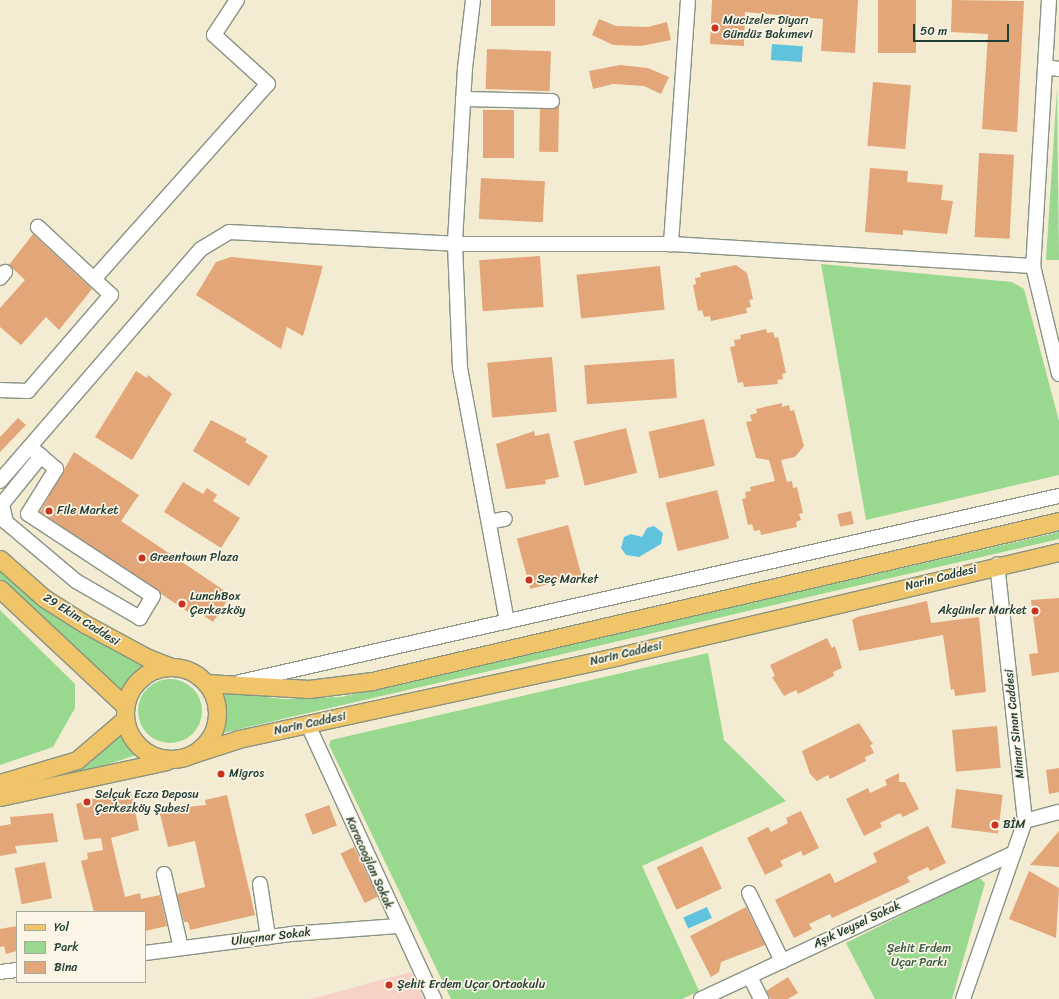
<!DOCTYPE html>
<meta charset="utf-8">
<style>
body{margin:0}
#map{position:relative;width:1059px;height:999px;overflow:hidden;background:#f3ecd3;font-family:Sriracha,sans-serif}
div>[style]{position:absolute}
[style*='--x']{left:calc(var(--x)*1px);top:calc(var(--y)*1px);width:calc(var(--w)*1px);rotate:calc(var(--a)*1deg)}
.built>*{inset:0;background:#f6d1c5}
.green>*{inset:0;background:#98d88f}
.round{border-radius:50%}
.water>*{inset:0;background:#5fc3dd;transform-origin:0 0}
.building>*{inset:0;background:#e3a678;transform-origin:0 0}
.roads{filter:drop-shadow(1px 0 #899484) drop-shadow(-1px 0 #899484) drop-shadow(0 1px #899484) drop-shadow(0 -1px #899484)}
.minor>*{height:14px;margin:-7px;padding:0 7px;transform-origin:7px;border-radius:7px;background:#fff}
.major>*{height:17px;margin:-8.5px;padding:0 8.5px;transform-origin:8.5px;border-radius:8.5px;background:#f0c469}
.major>.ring{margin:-8.5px;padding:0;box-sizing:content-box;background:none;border:17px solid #f0c469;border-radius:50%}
.dots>*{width:11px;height:11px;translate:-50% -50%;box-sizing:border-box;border:2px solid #fcf5e5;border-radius:50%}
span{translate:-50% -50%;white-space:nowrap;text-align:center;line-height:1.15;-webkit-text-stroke:3.5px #fcf5e5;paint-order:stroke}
.poi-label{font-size:12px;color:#1f3d34}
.left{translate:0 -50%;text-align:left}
.right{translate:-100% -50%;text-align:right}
.street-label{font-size:12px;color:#1f3d34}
.park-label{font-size:12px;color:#375c46}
.legend{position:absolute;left:16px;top:911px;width:130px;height:72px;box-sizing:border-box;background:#fcf5e5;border:1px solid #a4ab9e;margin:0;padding:5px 7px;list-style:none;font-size:12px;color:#1f3d34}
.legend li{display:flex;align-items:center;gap:8px;height:20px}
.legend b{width:20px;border:1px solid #a4ab9e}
.scale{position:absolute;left:913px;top:24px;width:96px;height:18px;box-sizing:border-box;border:2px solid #1f3d34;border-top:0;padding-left:5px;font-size:12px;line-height:14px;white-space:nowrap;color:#1f3d34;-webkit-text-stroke:3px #fcf5e5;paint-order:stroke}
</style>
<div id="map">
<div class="built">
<i style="clip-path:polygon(411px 972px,424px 999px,311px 999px)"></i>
</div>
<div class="green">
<i style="clip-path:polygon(1057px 88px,1059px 260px,1046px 260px)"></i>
<i style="clip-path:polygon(821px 264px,1012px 282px,1024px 289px,1059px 421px,1059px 475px,866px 520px)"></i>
<i style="clip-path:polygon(1059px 532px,1059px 539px,282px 719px,223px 733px,220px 730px,222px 694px,225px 692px,283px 699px,341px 697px)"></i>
<i style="clip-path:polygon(0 564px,153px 666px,134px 679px,123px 698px,0 585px)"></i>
<i style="clip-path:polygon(0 610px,75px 684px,75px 708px,53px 747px,0 765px)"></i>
<i style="clip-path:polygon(708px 653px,724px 740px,786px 801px,642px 866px,699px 991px,682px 999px,451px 999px,329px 745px,331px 740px)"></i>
<i class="round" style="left:138px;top:679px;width:64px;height:64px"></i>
<i style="clip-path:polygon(119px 733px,136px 755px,91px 770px,30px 782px,92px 759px)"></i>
<i style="clip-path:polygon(978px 877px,985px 883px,952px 999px,875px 999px,846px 943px)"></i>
</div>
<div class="water">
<i style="left:772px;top:44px;width:31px;height:16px;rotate:4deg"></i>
<i style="clip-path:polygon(654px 526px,663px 533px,661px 544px,639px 557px,626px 555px,621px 548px,624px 537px,631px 534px,642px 537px,647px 528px)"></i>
<i style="left:707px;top:907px;width:12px;height:26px;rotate:66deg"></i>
</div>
<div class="building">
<i style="left:491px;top:0;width:64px;height:26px"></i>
<i style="clip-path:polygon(712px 0,858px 0,855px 53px,821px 51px,823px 19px,745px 12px,744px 46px,710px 44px)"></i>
<i style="left:878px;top:0;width:38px;height:53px"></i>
<i style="clip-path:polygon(952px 0,1024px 1px,1017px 132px,982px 129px,988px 34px,951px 32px)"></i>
<i style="clip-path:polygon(599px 19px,616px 26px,648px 27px,667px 22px,671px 40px,641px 46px,613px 45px,592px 35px)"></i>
<i style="left:487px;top:49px;width:64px;height:40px;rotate:2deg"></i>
<i style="clip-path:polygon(620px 65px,648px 68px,669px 77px,661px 94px,644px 86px,613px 84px,593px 89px,589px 71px)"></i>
<i style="left:873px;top:82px;width:38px;height:64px;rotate:5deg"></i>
<i style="left:559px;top:105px;width:47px;height:19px;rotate:91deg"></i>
<i style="left:483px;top:110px;width:31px;height:48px"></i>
<i style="left:979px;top:153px;width:35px;height:84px;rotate:3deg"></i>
<i style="clip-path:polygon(870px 168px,908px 171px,907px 182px,943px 185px,941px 200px,953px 201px,947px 234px,903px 230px,903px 235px,865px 232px)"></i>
<i style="left:481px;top:178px;width:64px;height:41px;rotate:3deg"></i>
<i style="clip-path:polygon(33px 234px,92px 289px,59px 330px,46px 317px,21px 345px,0 327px,0 308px,25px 280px,9px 265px)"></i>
<i style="left:540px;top:256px;width:51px;height:61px;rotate:86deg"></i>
<i style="clip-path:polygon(231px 257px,323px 266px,303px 336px,287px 327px,281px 349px,196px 295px,216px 262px)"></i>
<i style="clip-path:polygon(736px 265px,747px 273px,753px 299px,749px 300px,751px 307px,746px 308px,747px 313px,711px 321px,710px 316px,704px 317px,702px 310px,698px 311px,693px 285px,696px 284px,695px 278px,701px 277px,700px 273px)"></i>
<i style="left:660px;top:266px;width:44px;height:84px;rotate:84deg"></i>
<i style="clip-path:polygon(766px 329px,767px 333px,773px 332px,775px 338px,778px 337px,786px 373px,782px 374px,783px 379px,777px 380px,778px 384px,744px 387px,743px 382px,738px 383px,730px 347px,735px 346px,734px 340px,741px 339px,740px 335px)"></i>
<i style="left:552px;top:357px;width:55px;height:65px;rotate:85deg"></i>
<i style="left:674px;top:359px;width:39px;height:90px;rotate:86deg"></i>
<i style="clip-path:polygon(136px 371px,147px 378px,148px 375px,172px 394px,132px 460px,95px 437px)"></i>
<i style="clip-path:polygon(782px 403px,782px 407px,789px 405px,790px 411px,794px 410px,804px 446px,795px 457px,781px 460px,787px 482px,792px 481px,793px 488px,797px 487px,803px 513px,799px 514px,801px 520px,796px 522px,797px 527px,761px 535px,760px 530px,754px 531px,752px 524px,748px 525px,742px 499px,746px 498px,745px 492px,751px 491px,750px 487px,775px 481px,769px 460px,756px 458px,746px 422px,752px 421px,750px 415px,757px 413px,756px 409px)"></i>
<i style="clip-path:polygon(18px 418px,26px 425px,0 452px,0 437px)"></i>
<i style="left:704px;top:419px;width:48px;height:57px;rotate:77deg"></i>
<i style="clip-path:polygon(211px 420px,247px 439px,245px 442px,268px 456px,249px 486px,193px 451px)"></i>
<i style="left:626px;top:428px;width:46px;height:54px;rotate:76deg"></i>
<i style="clip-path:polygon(534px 431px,535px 436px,549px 433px,559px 477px,545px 480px,546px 484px,506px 489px,496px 444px)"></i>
<i style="clip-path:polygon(74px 452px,139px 495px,121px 521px,231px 595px,213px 622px,191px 607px,188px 612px,40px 512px)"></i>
<i style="clip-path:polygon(183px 482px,203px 494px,207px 488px,217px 495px,213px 501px,240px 518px,221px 548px,164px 512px)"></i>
<i style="left:717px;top:490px;width:50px;height:53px;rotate:76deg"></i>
<i style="left:851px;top:511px;width:13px;height:14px;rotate:77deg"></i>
<i style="left:568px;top:525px;width:52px;height:53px;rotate:75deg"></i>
<i style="clip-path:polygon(1059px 598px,1059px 672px,1032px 676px,1029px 654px,1038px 653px,1031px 600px)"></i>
<i style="clip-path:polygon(927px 601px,931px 623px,979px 617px,986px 692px,955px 696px,954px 689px,951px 690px,943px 635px,859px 651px,852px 620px,857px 617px)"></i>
<i style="clip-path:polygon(827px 638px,832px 648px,835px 646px,842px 668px,833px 672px,834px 676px,798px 694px,796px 690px,784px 696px,772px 677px,775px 676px,770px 665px)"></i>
<i style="clip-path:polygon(859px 723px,873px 744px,870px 745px,874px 753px,865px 757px,866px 761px,830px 779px,828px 775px,817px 781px,810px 774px,802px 751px)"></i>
<i style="left:997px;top:726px;width:42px;height:45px;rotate:85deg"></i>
<i style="clip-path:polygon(1059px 768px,1059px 792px,1049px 794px,1046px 770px)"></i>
<i style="clip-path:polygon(899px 773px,899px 782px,905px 782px,919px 809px,903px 817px,900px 813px,880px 823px,882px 827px,864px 836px,846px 799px,868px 788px,870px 793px,887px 785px,885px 780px)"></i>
<i style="left:956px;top:789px;width:47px;height:39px;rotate:7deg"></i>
<i style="clip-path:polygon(123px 790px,131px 792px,139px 830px,111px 838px,125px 897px,140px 893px,141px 899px,160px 895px,167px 926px,145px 931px,145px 912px,94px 912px,81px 861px,88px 859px,87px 853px,103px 850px,101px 838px,84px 840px,76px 804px)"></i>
<i style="clip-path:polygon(227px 795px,255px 915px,190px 930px,188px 922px,184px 922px,177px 894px,205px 887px,195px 841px,168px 847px,159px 810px,206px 805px,205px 800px)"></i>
<i style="left:329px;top:805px;width:22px;height:26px;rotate:69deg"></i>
<i style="clip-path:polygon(801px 811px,819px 848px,803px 856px,801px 851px,780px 861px,783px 866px,765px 875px,747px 838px,768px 827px,771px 832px,788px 823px,786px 818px)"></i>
<i style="clip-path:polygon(53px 813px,58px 842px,15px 846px,17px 853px,0 856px,0 826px,11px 824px,10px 817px)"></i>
<i style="clip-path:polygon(928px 826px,946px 863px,930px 871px,928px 867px,907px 877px,910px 882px,832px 918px,830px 914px,809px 924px,812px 929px,794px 938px,775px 900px,830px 873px,835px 883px,877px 862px,873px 853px)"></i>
<i style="clip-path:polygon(1059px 831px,1059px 867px,1030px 865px)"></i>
<i style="left:702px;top:846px;width:47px;height:50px;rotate:65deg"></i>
<i style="left:354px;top:847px;width:55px;height:15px;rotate:64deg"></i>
<i style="left:45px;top:862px;width:37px;height:31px;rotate:79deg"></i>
<i style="clip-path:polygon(1029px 871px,1059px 888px,1056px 938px,1009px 919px)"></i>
<i style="clip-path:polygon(746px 907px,765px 945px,721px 962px,719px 972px,711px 977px,690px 936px)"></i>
<i style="clip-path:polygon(17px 926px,17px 951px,6px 954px,4px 946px,0 947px,0 929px)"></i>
<i style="clip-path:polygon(788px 977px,798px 993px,788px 999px,771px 999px,766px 991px)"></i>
</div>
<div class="roads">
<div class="minor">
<i style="--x:473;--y:0;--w:68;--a:96.7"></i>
<i style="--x:465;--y:68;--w:176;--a:93.3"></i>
<i style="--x:455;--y:244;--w:124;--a:87.7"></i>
<i style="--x:460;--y:368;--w:258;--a:79.5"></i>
<i style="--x:688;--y:0;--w:245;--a:94"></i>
<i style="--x:671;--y:244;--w:363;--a:3.5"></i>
<i style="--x:1049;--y:0;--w:266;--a:93.4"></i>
<i style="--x:1033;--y:266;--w:111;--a:76.5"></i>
<i style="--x:1045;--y:67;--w:14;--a:8"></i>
<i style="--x:463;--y:99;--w:89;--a:1.3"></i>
<i style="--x:0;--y:278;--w:8;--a:-50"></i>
<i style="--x:94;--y:279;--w:261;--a:-48.3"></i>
<i style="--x:268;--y:84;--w:73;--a:-137.8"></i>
<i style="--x:214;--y:35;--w:42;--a:-56.7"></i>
<i style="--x:0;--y:390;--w:28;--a:2"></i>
<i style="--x:28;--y:391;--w:127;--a:-49.2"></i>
<i style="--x:111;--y:295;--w:100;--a:-137"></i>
<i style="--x:30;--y:447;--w:14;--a:39"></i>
<i style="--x:41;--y:456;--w:20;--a:41"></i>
<i style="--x:56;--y:469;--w:53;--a:121.9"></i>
<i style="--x:28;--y:514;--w:149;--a:33.3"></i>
<i style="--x:153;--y:596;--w:26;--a:121"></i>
<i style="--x:140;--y:618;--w:74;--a:-150"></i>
<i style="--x:76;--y:581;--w:92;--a:-139.9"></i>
<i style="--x:6;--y:522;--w:18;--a:-103"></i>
<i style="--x:2;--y:504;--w:62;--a:-50.9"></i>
<i style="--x:0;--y:481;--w:307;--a:-49.1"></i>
<i style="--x:201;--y:249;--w:33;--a:-31"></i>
<i style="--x:229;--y:232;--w:226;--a:3"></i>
<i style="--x:455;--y:244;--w:216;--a:0"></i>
<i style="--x:489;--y:522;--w:16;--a:-11"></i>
<i style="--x:240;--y:682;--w:840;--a:-12.8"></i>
<i style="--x:308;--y:725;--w:302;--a:65.3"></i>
<i style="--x:1025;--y:821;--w:35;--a:-15"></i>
<i style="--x:164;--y:874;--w:76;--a:77.1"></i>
<i style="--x:260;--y:884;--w:54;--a:81.4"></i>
<i style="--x:749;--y:893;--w:76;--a:64.1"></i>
<i style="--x:145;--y:953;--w:147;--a:-7.4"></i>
<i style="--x:291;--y:934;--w:107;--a:-4.3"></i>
<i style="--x:0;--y:972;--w:17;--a:-7"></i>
<i style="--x:750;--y:977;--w:25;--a:63"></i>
<i style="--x:701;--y:999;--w:345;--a:-25"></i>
<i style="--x:963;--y:999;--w:188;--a:-70.8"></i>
<i style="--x:1025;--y:821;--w:258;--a:-96.2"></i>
</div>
<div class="major">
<i style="--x:0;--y:559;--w:59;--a:41.6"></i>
<i style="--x:44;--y:598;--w:49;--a:32.4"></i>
<i style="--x:85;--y:624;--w:72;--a:28.4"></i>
<i style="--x:148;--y:658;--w:25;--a:21"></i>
<i style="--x:0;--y:589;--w:171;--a:43.1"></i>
<i class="ring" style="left:125px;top:667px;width:75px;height:75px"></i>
<i style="--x:206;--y:683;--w:103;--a:3.3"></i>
<i style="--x:309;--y:689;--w:64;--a:-7.2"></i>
<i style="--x:372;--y:681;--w:705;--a:-13.11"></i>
<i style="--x:193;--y:754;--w:48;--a:-18.1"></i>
<i style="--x:239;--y:739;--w:389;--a:-12.3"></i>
<i style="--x:619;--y:656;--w:452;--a:-13.3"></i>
<i style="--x:0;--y:783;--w:80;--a:-16.6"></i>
<i style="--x:77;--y:760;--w:63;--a:-40.5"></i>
<i style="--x:0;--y:797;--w:170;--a:-12.2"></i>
</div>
</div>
<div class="dots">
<i style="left:715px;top:28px;background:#c8321e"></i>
<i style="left:49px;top:511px;background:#c8321e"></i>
<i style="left:142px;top:558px;background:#c8321e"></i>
<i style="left:529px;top:580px;background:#c8321e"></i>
<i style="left:182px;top:604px;background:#c8321e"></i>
<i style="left:1035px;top:611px;background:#c8321e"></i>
<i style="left:221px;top:774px;background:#c8321e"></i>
<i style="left:87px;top:802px;background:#c8321e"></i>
<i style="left:995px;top:825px;background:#c8321e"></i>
<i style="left:389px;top:985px;background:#c8321e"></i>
</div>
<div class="poi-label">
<span class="left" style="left:723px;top:28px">Mucizeler Diyarı<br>Gündüz Bakımevi</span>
<span class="left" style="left:57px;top:511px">File Market</span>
<span class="left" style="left:150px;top:558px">Greentown Plaza</span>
<span class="left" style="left:537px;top:580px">Seç Market</span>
<span class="left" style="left:190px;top:604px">LunchBox<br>Çerkezköy</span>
<span class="right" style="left:1027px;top:611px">Akgünler Market</span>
<span class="left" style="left:229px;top:774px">Migros</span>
<span class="left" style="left:95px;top:802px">Selçuk Ecza Deposu<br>Çerkezköy Şubesi</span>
<span class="left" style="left:1003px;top:825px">BİM</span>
<span class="left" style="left:397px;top:985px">Şehit Erdem Uçar Ortaokulu</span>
</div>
<div class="street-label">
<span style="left:941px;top:578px;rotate:-14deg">Narin Caddesi</span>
<span style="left:81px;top:620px;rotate:32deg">29 Ekim Caddesi</span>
<span style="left:626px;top:654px;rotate:-13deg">Narin Caddesi</span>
<span style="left:310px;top:724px;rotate:-12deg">Narin Caddesi</span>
<span style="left:1015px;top:724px;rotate:-96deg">Mimar Sinan Caddesi</span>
<span style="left:369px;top:863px;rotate:66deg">Karacaoğlan Sokak</span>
<span style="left:857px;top:925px;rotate:-25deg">Aşık Veysel Sokak</span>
<span style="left:271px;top:937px;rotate:-7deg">Uluçınar Sokak</span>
</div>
<div class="park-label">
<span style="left:919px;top:956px">Şehit Erdem<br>Uçar Parkı</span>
</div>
<ul class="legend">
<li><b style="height:5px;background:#f0c469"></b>Yol</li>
<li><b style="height:11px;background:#98d88f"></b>Park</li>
<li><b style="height:11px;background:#e3a678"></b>Bina</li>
</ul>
<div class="scale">50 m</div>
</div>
